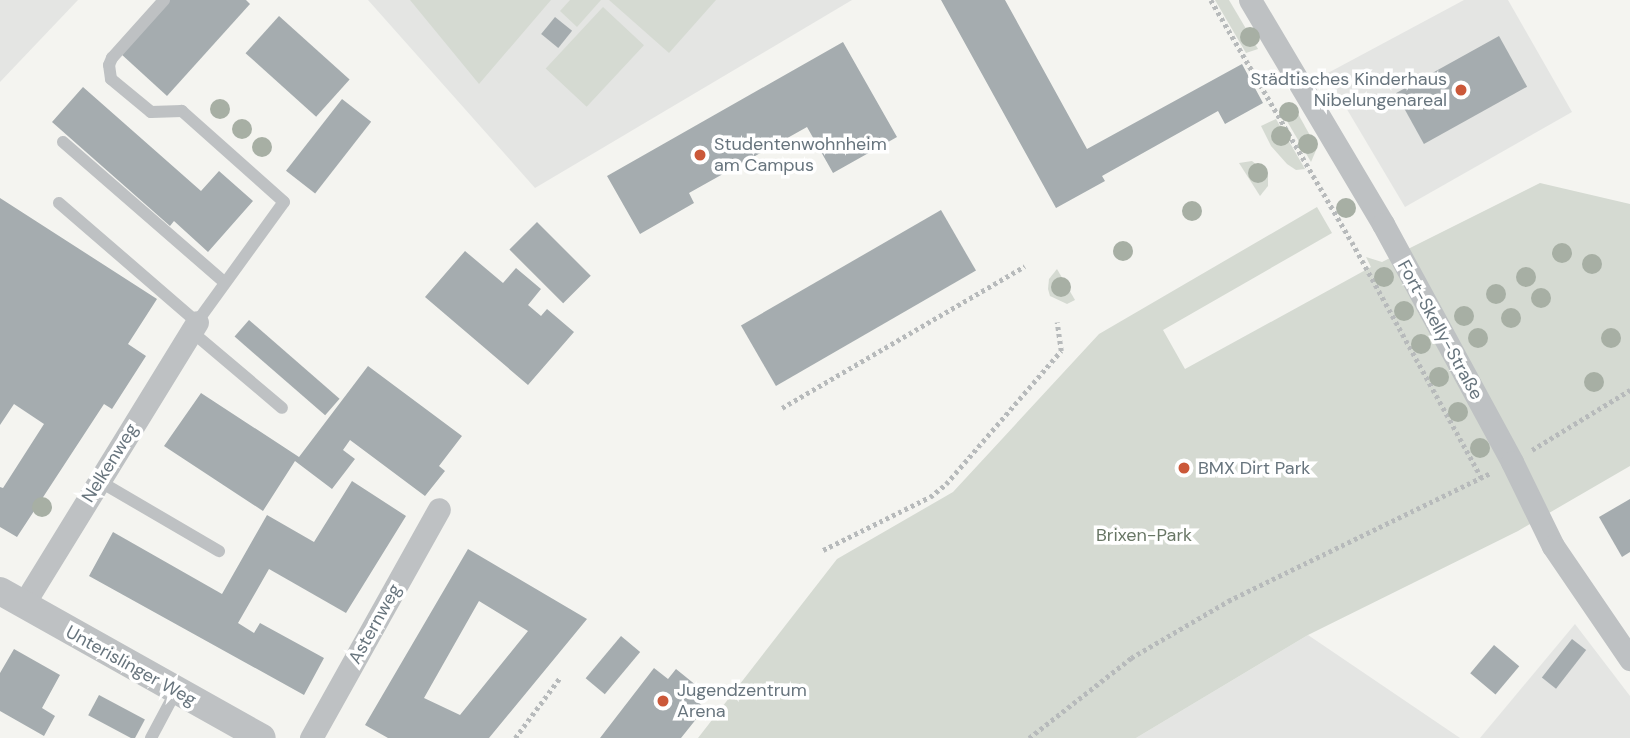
<!DOCTYPE html>
<meta charset="utf-8">
<style>
body{margin:0}
#map{position:relative;width:1630px;height:738px;overflow:hidden;background:#f4f4f0;font-family:"DM Sans",sans-serif}
div>[style]{position:absolute}
[style*='--x']{left:calc(var(--x)*1px);top:calc(var(--y)*1px);width:calc(var(--w)*1px);rotate:calc(var(--a)*1deg)}
.built>*{inset:0;background:#e4e5e3}
.green>*{inset:0;background:#d5dad2;transform-origin:0 0}
.building>*{inset:0;background:#a5acaf;transform-origin:0 0}
.path>*{height:4.5px;margin-top:-2.25px;transform-origin:0;background:repeating-linear-gradient(90deg,#b7babb 0 3.5px,transparent 0 7px)}
.service>*{height:12px;margin:-6px;padding:0 6px;transform-origin:6px;border-radius:6px;background:#bec1c3}
.minor>*{height:23px;margin:-11.5px;padding:0 11.5px;transform-origin:11.5px;border-radius:11.5px;background:#bec1c3}
.tertiary>*{height:28px;margin:-14px;padding:0 14px;transform-origin:14px;border-radius:14px;background:#bec1c3}
.trees>*{width:20px;height:20px;margin:-10px;border-radius:50%;background:#a7afa4}
.dots>*{width:19px;height:19px;translate:-50% -50%;box-sizing:border-box;border:4px solid #fff;border-radius:50%}
span{translate:-50% -50%;white-space:nowrap;text-align:center;line-height:1.15;-webkit-text-stroke:7px #fff;paint-order:stroke}
.poi-label{font-size:18px;color:#67747d}
.right{translate:-100% -50%;text-align:right}
.left{translate:0 -50%;text-align:left}
.street-label{font-size:18px;color:#67747d}
.park-label{font-size:18px;color:#687665}
</style>
<div id="map">
<div class="built">
<i style="clip-path:polygon(0 0,78px 0,0 82px)"></i>
<i style="clip-path:polygon(368px 0,852px 0,535px 188px)"></i>
<i style="clip-path:polygon(1464px 0,1508px 0,1572px 112px,1405px 207px,1326px 74px)"></i>
<i style="clip-path:polygon(1575px 624px,1630px 696px,1630px 738px,1480px 738px)"></i>
<i style="clip-path:polygon(1308px 635px,1460px 738px,1136px 738px)"></i>
</div>
<div class="green">
<i style="clip-path:polygon(410px 0,551px 0,479px 84px)"></i>
<i style="clip-path:polygon(570px 0,601px 0,577px 27px,560px 11px)"></i>
<i style="clip-path:polygon(609px 0,716px 0,669px 53px)"></i>
<i style="clip-path:polygon(1215px 0,1229px 0,1258px 49px,1246px 53px)"></i>
<i style="left:603px;top:7px;width:56px;height:84px;rotate:43deg"></i>
<i style="clip-path:polygon(1292px 103px,1317px 148px,1311px 162px,1281px 111px)"></i>
<i style="clip-path:polygon(1276px 119px,1305px 169px,1296px 170px,1287px 164px,1271px 146px,1261px 126px)"></i>
<i style="clip-path:polygon(1252px 161px,1268px 174px,1268px 186px,1260px 196px,1239px 163px)"></i>
<i style="clip-path:polygon(1540px 183px,1630px 204px,1630px 466px,1518px 531px,1308px 635px,1136px 738px,698px 738px,837px 559px,953px 492px,1099px 334px,1317px 207px,1332px 233px,1163px 330px,1185px 369px,1371px 267px,1366px 257px,1382px 262px)"></i>
<i style="clip-path:polygon(1057px 269px,1075px 300px,1067px 304px,1050px 296px,1048px 289px,1049px 279px)"></i>
</div>
<div class="building">
<i style="clip-path:polygon(169px 0,246px 0,250px 4px,167px 96px,120px 53px)"></i>
<i style="clip-path:polygon(941px 0,1005px 0,1087px 149px,1242px 64px,1263px 103px,1225px 124px,1218px 111px,1102px 176px,1105px 181px,1056px 208px)"></i>
<i style="left:279px;top:16px;width:95px;height:50px;rotate:42deg"></i>
<i style="left:555px;top:17px;width:22px;height:22px;rotate:39deg"></i>
<i style="left:1499px;top:36px;width:58px;height:118px;rotate:61deg"></i>
<i style="clip-path:polygon(843px 42px,897px 137px,833px 173px,807px 127px,689px 193px,694px 203px,640px 234px,607px 176px)"></i>
<i style="clip-path:polygon(83px 87px,201px 191px,219px 171px,253px 201px,208px 252px,174px 221px,170px 226px,52px 122px)"></i>
<i style="left:342px;top:99px;width:37px;height:91px;rotate:38deg"></i>
<i style="clip-path:polygon(0 198px,157px 299px,128px 344px,146px 356px,112px 409px,104px 404px,17px 537px,0 527px,0 487px,3px 488px,44px 424px,14px 404px,0 425px)"></i>
<i style="left:941px;top:210px;width:70px;height:231px;rotate:60deg"></i>
<i style="left:537px;top:222px;width:76px;height:39px;rotate:45deg"></i>
<i style="clip-path:polygon(465px 251px,503px 283px,516px 268px,541px 289px,528px 305px,541px 316px,547px 309px,574px 332px,528px 385px,425px 297px)"></i>
<i style="left:249px;top:320px;width:120px;height:22px;rotate:41deg"></i>
<i style="clip-path:polygon(368px 366px,462px 436px,439px 466px,445px 471px,425px 496px,350px 440px,343px 450px,355px 459px,332px 489px,295px 461px,263px 511px,164px 446px,201px 393px,299px 457px)"></i>
<i style="clip-path:polygon(352px 481px,406px 516px,346px 613px,269px 569px,238px 623px,254px 633px,260px 623px,324px 658px,304px 695px,89px 576px,113px 532px,222px 594px,267px 515px,314px 542px)"></i>
<i style="clip-path:polygon(1630px 499px,1630px 552px,1622px 557px,1599px 517px)"></i>
<i style="clip-path:polygon(evenodd,468px 549px,587px 619px,489px 738px,388px 738px,365px 725px,468px 549px,479px 601px,528px 631px,460px 715px,424px 698px,479px 601px)"></i>
<i style="left:621px;top:636px;width:25px;height:55px;rotate:40deg"></i>
<i style="left:1572px;top:639px;width:18px;height:49px;rotate:38deg"></i>
<i style="left:1494px;top:645px;width:33px;height:37px;rotate:40deg"></i>
<i style="clip-path:polygon(14px 649px,60px 675px,42px 708px,55px 716px,44px 736px,0 711px,0 673px)"></i>
<i style="clip-path:polygon(654px 668px,668px 679px,676px 669px,697px 686px,690px 695px,705px 708px,681px 738px,600px 738px)"></i>
<i style="left:99px;top:695px;width:52px;height:23px;rotate:28deg"></i>
</div>
<div class="path">
<i style="--x:1211;--y:0;--w:280;--a:59.8"></i>
<i style="--x:1352;--y:242;--w:269;--a:61.2"></i>
<i style="--x:782;--y:408;--w:281;--a:-30.3"></i>
<i style="--x:1532;--y:450;--w:115;--a:-31.5"></i>
<i style="--x:823;--y:550;--w:119;--a:-26.4"></i>
<i style="--x:930;--y:497;--w:21;--a:-39"></i>
<i style="--x:946;--y:484;--w:176;--a:-49.2"></i>
<i style="--x:1061;--y:351;--w:29;--a:-98"></i>
<i style="--x:515;--y:738;--w:74;--a:-53.3"></i>
<i style="--x:1029;--y:738;--w:130;--a:-38.1"></i>
<i style="--x:1131;--y:658;--w:113;--a:-30.4"></i>
<i style="--x:1228;--y:601;--w:292;--a:-26"></i>
</div>
<div class="service">
<i style="--x:63;--y:142;--w:213;--a:41"></i>
<i style="--x:59;--y:203;--w:182;--a:40.8"></i>
<i style="--x:197;--y:322;--w:148;--a:-54.1"></i>
<i style="--x:284;--y:202;--w:137;--a:-138.3"></i>
<i style="--x:182;--y:111;--w:31;--a:178"></i>
<i style="--x:151;--y:112;--w:52;--a:-140.5"></i>
<i style="--x:111;--y:79;--w:14;--a:-98"></i>
<i style="--x:109;--y:65;--w:8;--a:-67"></i>
<i style="--x:112;--y:58;--w:78;--a:-48.1"></i>
<i style="--x:191;--y:331;--w:119;--a:40.2"></i>
<i style="--x:99;--y:481;--w:139;--a:30.3"></i>
<i style="--x:151;--y:738;--w:53;--a:-62"></i>
</div>
<div class="minor">
<i style="--x:1250;--y:0;--w:261;--a:59.3"></i>
<i style="--x:1383;--y:224;--w:271;--a:61.5"></i>
<i style="--x:1512;--y:462;--w:93;--a:64"></i>
<i style="--x:1553;--y:546;--w:137;--a:55.7"></i>
<i style="--x:23;--y:605;--w:332;--a:-58.4"></i>
<i style="--x:311;--y:738;--w:262;--a:-60.8"></i>
</div>
<div class="tertiary">
<i style="--x:0;--y:591;--w:300;--a:29.3"></i>
</div>
<div class="trees">
<i style="left:1250px;top:37px"></i>
<i style="left:220px;top:109px"></i>
<i style="left:1289px;top:112px"></i>
<i style="left:242px;top:129px"></i>
<i style="left:1281px;top:136px"></i>
<i style="left:1308px;top:144px"></i>
<i style="left:262px;top:147px"></i>
<i style="left:1258px;top:173px"></i>
<i style="left:1346px;top:208px"></i>
<i style="left:1192px;top:211px"></i>
<i style="left:1123px;top:251px"></i>
<i style="left:1562px;top:253px"></i>
<i style="left:1592px;top:264px"></i>
<i style="left:1384px;top:277px"></i>
<i style="left:1526px;top:277px"></i>
<i style="left:1061px;top:287px"></i>
<i style="left:1496px;top:294px"></i>
<i style="left:1541px;top:298px"></i>
<i style="left:1404px;top:311px"></i>
<i style="left:1464px;top:316px"></i>
<i style="left:1511px;top:318px"></i>
<i style="left:1478px;top:338px"></i>
<i style="left:1611px;top:338px"></i>
<i style="left:1421px;top:344px"></i>
<i style="left:1439px;top:377px"></i>
<i style="left:1594px;top:382px"></i>
<i style="left:1458px;top:412px"></i>
<i style="left:1480px;top:448px"></i>
<i style="left:42px;top:507px"></i>
</div>
<div class="dots">
<i style="left:1461px;top:90px;background:#cb5839"></i>
<i style="left:700px;top:155px;background:#cb5839"></i>
<i style="left:1184px;top:468px;background:#cb5839"></i>
<i style="left:663px;top:701px;background:#cb5839"></i>
</div>
<div class="poi-label">
<span class="right" style="left:1447px;top:90px">Städtisches Kinderhaus<br>Nibelungenareal</span>
<span class="left" style="left:714px;top:155px">Studentenwohnheim<br>am Campus</span>
<span class="left" style="left:1198px;top:468px">BMX Dirt Park</span>
<span class="left" style="left:677px;top:701px">Jugendzentrum<br>Arena</span>
</div>
<div class="street-label">
<span style="left:1440px;top:330px;rotate:61deg">Fort-Skelly-Straße</span>
<span style="left:110px;top:463px;rotate:-58deg">Nelkenweg</span>
<span style="left:375px;top:624px;rotate:-61deg">Asternweg</span>
<span style="left:131px;top:666px;rotate:29deg">Unterislinger Weg</span>
</div>
<div class="park-label">
<span style="left:1144px;top:535px">Brixen-Park</span>
</div>
</div>
